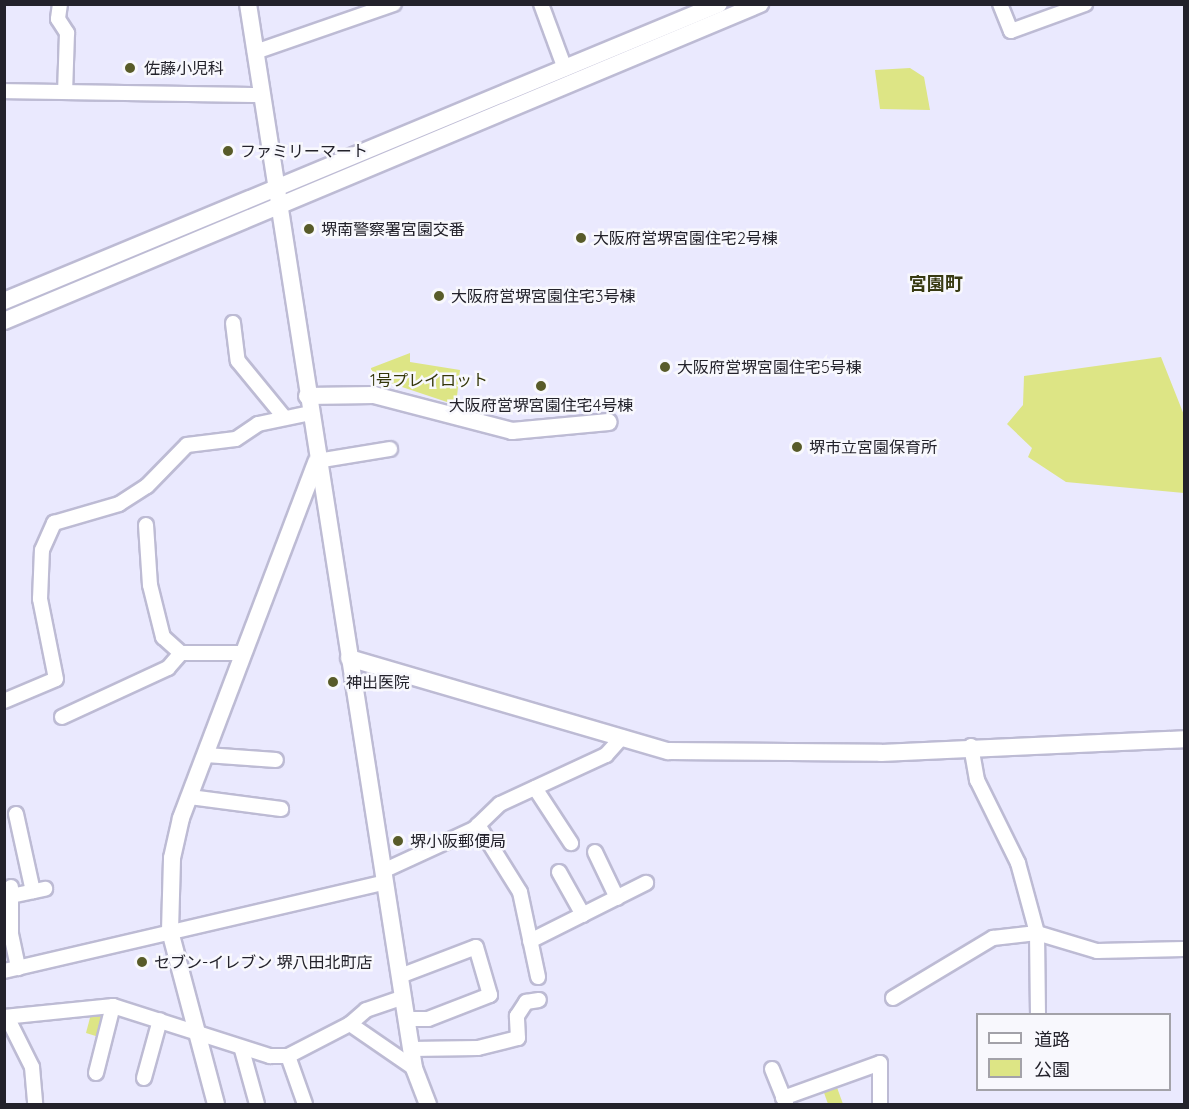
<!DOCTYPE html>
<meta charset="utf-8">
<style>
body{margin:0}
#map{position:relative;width:1189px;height:1109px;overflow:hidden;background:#eae9fe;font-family:Quicksand,"Noto Sans JP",sans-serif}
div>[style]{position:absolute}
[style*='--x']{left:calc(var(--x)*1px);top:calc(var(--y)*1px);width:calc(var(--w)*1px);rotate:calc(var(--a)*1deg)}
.green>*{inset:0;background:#dde585}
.roads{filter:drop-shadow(2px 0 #bdbbd4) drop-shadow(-2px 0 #bdbbd4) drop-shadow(0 2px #bdbbd4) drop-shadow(0 -2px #bdbbd4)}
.minor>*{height:14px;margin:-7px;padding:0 7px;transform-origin:7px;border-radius:7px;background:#fff}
.tertiary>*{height:16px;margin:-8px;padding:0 8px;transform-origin:8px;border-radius:8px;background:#fff}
.dots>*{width:16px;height:16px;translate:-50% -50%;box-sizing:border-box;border:3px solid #f8f8fd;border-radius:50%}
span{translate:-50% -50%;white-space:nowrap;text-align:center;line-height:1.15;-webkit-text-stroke:5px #f8f8fd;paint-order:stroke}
.poi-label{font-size:16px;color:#23222b}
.left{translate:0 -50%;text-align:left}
.park-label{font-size:16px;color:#343609}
.neighbourhood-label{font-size:18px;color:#383a12;font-weight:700}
.frame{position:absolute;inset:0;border:6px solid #23222b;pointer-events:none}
.legend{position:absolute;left:976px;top:1013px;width:195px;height:78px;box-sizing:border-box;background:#f8f8fd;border:2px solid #a3a2a9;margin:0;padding:8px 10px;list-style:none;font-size:18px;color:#23222b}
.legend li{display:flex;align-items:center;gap:12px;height:30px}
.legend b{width:30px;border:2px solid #a3a2a9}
</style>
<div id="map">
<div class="green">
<i style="clip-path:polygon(910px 68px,924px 77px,930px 110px,880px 109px,875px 70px)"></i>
<i style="clip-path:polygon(410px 353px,410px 362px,460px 370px,456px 405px,372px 377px,371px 368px)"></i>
<i style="clip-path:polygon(1161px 357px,1184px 415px,1184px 493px,1066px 482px,1028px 457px,1032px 448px,1007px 424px,1023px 405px,1024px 376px)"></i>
<i style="clip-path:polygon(92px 1010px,105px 1016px,99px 1037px,86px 1033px)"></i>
<i style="clip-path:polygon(835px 1082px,843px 1104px,828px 1104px,822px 1087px)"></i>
</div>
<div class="roads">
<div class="minor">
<i style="--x:60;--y:4;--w:15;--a:98"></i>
<i style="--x:58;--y:19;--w:17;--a:57"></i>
<i style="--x:67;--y:33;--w:59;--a:91.9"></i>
<i style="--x:541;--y:4;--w:69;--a:69.7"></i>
<i style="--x:1000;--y:4;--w:29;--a:68"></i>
<i style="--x:1011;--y:31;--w:79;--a:-20"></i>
<i style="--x:255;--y:52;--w:147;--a:-19.1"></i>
<i style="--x:4;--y:91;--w:257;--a:0.9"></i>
<i style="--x:233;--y:323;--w:38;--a:83"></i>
<i style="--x:238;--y:361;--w:72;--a:50.6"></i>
<i style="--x:317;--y:461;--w:74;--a:-9.3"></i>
<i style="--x:146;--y:525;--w:60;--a:86.2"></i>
<i style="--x:150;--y:585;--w:54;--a:76"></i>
<i style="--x:163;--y:637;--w:24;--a:42"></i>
<i style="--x:181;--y:653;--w:63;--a:0"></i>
<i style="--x:4;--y:701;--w:56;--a:-22.9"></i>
<i style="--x:56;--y:679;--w:82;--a:-101.3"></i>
<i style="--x:40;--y:599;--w:49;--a:-87.7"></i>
<i style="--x:42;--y:550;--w:30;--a:-66"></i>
<i style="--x:54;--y:523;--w:68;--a:-16.3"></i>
<i style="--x:119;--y:504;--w:33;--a:-33"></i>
<i style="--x:147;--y:486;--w:57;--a:-45.7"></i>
<i style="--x:187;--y:445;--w:49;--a:-7"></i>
<i style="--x:236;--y:439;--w:27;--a:-34"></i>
<i style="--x:258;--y:424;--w:53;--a:-11.9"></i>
<i style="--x:62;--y:717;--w:117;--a:-24.8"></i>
<i style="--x:168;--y:668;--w:20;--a:-49"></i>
<i style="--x:971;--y:746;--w:35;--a:80"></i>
<i style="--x:977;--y:780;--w:93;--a:63.7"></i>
<i style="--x:1018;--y:863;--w:73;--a:74.8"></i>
<i style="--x:1037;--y:933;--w:81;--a:89.3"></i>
<i style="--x:206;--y:755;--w:70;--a:4.1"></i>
<i style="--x:535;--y:788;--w:66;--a:56.8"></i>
<i style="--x:190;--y:797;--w:92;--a:7.5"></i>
<i style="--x:16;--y:814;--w:79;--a:77.6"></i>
<i style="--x:478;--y:825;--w:79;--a:57.9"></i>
<i style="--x:520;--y:892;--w:87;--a:78"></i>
<i style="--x:595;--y:852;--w:51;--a:64.4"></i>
<i style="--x:383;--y:871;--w:100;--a:-24.8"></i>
<i style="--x:474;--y:829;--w:36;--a:-44"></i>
<i style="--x:500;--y:804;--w:117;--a:-24.8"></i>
<i style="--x:606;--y:755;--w:24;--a:-48"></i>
<i style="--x:559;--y:872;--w:49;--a:60.8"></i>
<i style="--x:11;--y:887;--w:47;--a:90"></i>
<i style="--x:11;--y:934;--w:35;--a:78"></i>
<i style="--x:11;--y:896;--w:35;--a:-12"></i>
<i style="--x:530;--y:941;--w:130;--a:-26.6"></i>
<i style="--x:4;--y:971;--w:391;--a:-13.1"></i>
<i style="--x:400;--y:976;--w:81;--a:-20.9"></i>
<i style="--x:476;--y:947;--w:50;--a:73.7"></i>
<i style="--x:490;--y:995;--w:66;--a:158.8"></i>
<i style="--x:428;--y:1019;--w:21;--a:180"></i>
<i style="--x:893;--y:998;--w:117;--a:-31"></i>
<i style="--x:993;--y:938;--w:44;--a:-6.5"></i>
<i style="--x:1037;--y:933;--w:63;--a:16.7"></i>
<i style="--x:1097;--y:951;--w:87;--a:-1.3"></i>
<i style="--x:4;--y:1017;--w:110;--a:-5.8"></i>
<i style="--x:113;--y:1006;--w:165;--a:17.7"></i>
<i style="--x:270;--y:1056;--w:18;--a:0"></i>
<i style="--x:288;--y:1056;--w:70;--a:-27.3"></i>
<i style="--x:350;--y:1024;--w:78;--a:34.5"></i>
<i style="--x:7;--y:1017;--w:56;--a:63.4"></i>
<i style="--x:32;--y:1067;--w:37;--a:85"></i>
<i style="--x:350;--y:1024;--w:21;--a:-41"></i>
<i style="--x:366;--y:1010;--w:39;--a:-19"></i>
<i style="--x:411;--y:1049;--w:67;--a:-0.9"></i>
<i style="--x:478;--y:1048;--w:41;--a:-14"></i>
<i style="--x:518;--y:1038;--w:22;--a:-93"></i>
<i style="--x:517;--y:1016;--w:17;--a:-57"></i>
<i style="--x:526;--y:1002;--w:13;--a:-9"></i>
<i style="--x:242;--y:1050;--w:56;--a:74.5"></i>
<i style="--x:288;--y:1056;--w:51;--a:70.5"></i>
<i style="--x:772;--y:1069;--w:38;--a:68"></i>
<i style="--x:96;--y:1073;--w:69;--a:-75.8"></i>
<i style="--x:144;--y:1078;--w:60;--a:-74.6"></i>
<i style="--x:783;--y:1098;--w:103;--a:-19.8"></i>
<i style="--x:880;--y:1063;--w:41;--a:90"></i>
</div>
<div class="tertiary">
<i style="--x:248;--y:4;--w:1077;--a:81.13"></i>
<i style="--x:414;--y:1068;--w:39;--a:69"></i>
<i style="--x:4;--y:301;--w:774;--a:-22.56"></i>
<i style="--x:4;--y:321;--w:820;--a:-22.75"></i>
<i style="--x:307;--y:396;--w:67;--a:-0.9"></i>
<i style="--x:374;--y:395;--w:143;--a:14.6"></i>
<i style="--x:512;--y:431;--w:97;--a:-5.3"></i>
<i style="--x:349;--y:658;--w:332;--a:16.3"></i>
<i style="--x:668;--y:751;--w:213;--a:0.5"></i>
<i style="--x:881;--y:753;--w:303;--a:-2.6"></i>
<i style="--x:216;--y:1104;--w:179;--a:-104.9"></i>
<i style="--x:170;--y:931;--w:73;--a:-88.4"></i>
<i style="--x:172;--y:858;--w:41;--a:-77.3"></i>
<i style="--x:181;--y:818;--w:381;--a:-69.2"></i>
</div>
</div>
<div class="dots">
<i style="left:130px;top:68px;background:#585b29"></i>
<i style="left:228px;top:151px;background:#585b29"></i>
<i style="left:309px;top:229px;background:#585b29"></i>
<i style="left:581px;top:238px;background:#585b29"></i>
<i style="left:439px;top:296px;background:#585b29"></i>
<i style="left:665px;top:367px;background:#585b29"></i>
<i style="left:541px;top:386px;background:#585b29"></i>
<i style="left:797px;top:447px;background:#585b29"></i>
<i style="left:333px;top:682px;background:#585b29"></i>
<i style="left:398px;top:841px;background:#585b29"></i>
<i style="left:142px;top:962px;background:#585b29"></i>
</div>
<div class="poi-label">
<span class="left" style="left:144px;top:68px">佐藤小児科</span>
<span class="left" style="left:240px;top:151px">ファミリーマート</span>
<span class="left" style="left:321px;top:229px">堺南警察署宮園交番</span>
<span class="left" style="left:593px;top:238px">大阪府営堺宮園住宅2号棟</span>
<span class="left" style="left:451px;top:296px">大阪府営堺宮園住宅3号棟</span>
<span class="left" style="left:677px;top:367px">大阪府営堺宮園住宅5号棟</span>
<span style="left:541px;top:405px">大阪府営堺宮園住宅4号棟</span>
<span class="left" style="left:809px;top:447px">堺市立宮園保育所</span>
<span class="left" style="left:346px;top:682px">神出医院</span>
<span class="left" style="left:410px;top:841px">堺小阪郵便局</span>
<span class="left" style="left:154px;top:962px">セブン-イレブン 堺八田北町店</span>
</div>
<div class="park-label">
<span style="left:429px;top:380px">1号プレイロット</span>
</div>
<div class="neighbourhood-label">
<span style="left:936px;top:284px">宮園町</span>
</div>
<div class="frame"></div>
<ul class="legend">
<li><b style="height:8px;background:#fff"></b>道路</li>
<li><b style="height:16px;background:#dde585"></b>公園</li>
</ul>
</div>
